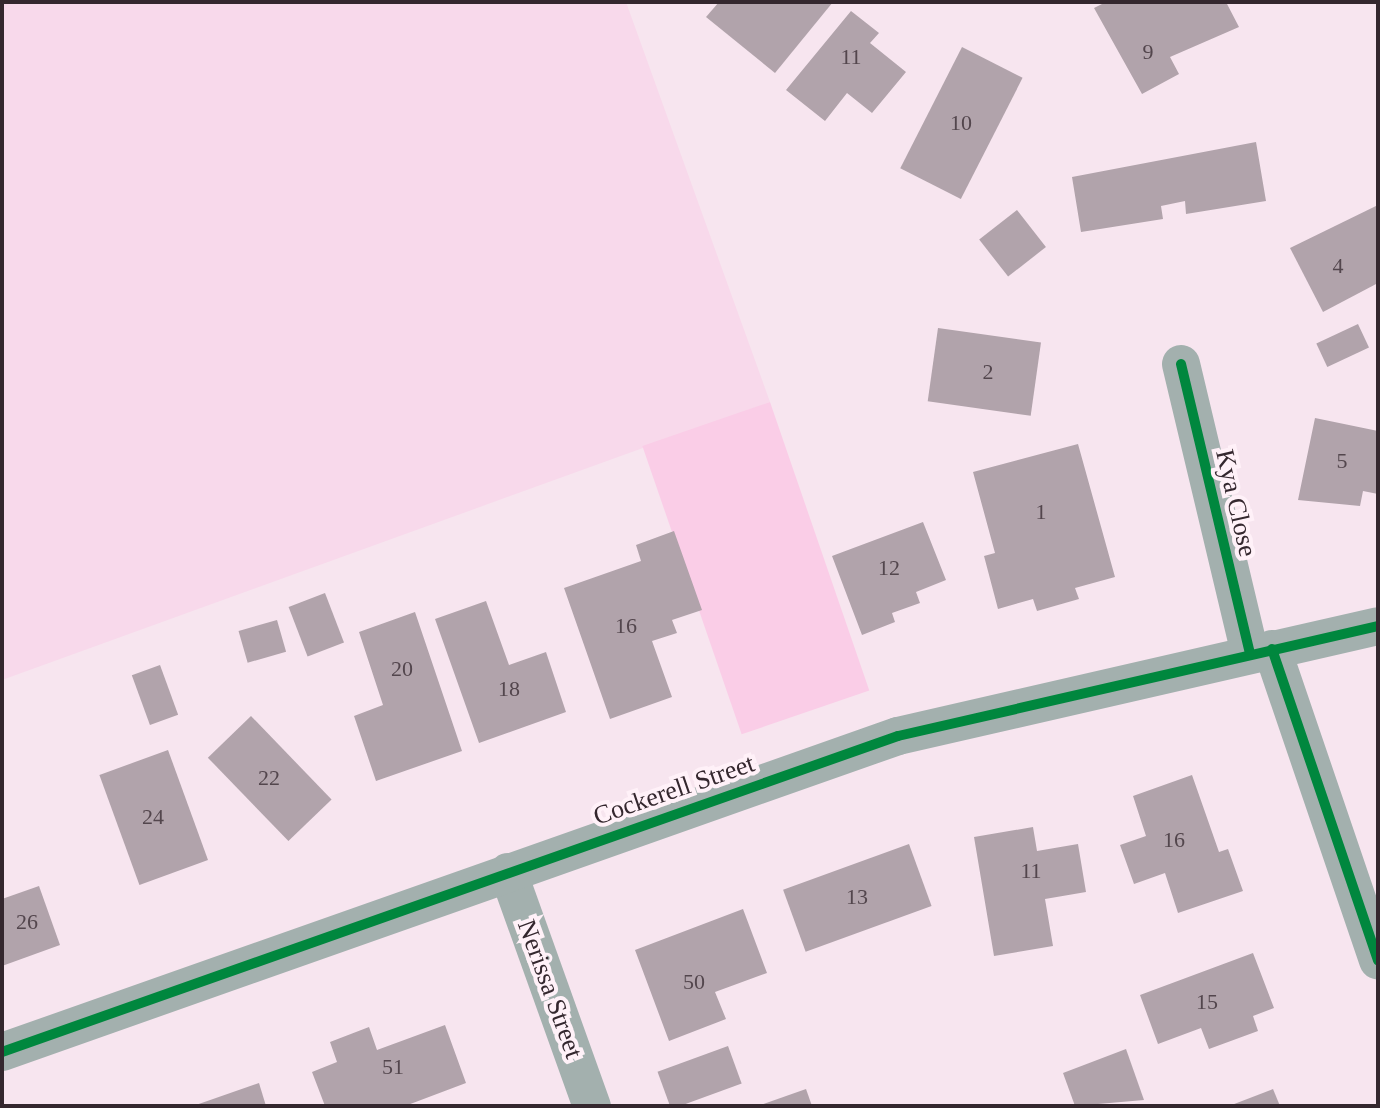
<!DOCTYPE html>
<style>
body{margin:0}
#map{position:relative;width:1380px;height:1108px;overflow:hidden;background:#f7e5ef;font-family:Georgia,serif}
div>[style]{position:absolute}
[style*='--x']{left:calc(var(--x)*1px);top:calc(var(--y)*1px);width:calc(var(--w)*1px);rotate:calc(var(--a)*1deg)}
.built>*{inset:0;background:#f8d9eb}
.green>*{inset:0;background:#facde7;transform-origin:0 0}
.building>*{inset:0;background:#b1a3ab;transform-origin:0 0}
.street>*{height:38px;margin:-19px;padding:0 19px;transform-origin:19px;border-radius:19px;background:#a3b0ae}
.cycleway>*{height:10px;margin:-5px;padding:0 5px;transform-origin:5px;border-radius:5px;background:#00873e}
span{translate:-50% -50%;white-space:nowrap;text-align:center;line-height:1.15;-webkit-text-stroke:8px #fff1f8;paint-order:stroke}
.number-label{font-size:22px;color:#53464d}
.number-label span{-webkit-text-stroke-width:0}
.street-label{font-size:26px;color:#34272e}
.frame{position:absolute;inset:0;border:4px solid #34272e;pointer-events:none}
</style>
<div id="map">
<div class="built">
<i style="clip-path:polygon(2px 2px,626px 2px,770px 402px,2px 680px)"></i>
</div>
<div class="green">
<i style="left:770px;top:402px;width:305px;height:135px;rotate:71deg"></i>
</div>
<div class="building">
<i style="clip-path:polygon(719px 2px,833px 2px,775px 73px,706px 17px)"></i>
<i style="clip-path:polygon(1106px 2px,1226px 2px,1239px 27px,1170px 57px,1179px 74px,1142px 94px,1094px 8px)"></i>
<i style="clip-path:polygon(851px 11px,879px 33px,870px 43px,906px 72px,872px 113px,847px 93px,825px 121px,786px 90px)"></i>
<i style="left:962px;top:47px;width:68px;height:136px;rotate:27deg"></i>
<i style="clip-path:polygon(1256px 142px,1266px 201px,1186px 214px,1185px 201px,1161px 206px,1163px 219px,1081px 232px,1072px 177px)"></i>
<i style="clip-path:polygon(1378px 205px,1378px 283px,1323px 312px,1290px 248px)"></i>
<i style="left:1017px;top:210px;width:47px;height:48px;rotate:52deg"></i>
<i style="left:1358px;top:324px;width:26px;height:46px;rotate:65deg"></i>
<i style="left:938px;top:328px;width:104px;height:74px;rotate:8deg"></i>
<i style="clip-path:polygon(1315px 418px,1378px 431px,1378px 494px,1363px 491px,1360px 506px,1298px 500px)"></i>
<i style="clip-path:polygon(1078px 444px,1115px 577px,1075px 588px,1079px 599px,1037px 611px,1033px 599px,998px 609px,984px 556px,995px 553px,973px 472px)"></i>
<i style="clip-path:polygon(923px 522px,946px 580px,916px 592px,920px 603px,892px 613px,895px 622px,862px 635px,832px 556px)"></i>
<i style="clip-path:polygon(674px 531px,702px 610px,672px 620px,677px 633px,652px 641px,672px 697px,610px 719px,564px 588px,641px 561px,636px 545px)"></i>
<i style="left:325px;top:593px;width:53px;height:39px;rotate:69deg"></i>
<i style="clip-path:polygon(486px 601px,509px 665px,546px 652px,566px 712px,479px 743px,435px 619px)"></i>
<i style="clip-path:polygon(415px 612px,462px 751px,376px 781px,354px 716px,383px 705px,359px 632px)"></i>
<i style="left:277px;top:620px;width:33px;height:40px;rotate:74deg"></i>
<i style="left:160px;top:665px;width:53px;height:30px;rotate:70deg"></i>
<i style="left:251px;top:716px;width:116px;height:60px;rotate:46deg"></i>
<i style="left:168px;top:750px;width:117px;height:73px;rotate:70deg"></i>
<i style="clip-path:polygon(1192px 775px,1219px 852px,1228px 849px,1243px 891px,1178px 913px,1165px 873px,1134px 884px,1120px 845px,1146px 836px,1133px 796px)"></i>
<i style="clip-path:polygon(1033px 827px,1037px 851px,1078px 844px,1086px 892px,1045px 899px,1053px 946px,994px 956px,974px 837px)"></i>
<i style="left:909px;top:844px;width:66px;height:134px;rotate:70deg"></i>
<i style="clip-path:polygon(39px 886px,60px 945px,2px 966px,2px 899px)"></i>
<i style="clip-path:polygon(743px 909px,767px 973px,715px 992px,726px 1019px,669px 1041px,635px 950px)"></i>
<i style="clip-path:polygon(1253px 953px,1274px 1008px,1253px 1016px,1258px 1031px,1209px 1049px,1201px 1028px,1158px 1044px,1140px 995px)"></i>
<i style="clip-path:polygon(445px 1025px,466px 1083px,405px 1106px,325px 1106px,312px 1072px,337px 1062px,330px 1042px,369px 1027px,377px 1050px)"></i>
<i style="left:728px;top:1046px;width:40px;height:75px;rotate:70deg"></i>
<i style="clip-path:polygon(1126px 1049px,1144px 1100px,1075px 1106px,1063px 1073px)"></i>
<i style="clip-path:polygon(259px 1083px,266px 1106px,193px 1106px)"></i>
<i style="clip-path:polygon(806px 1089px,812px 1106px,758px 1106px)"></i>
<i style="clip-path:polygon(1273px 1089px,1280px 1106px,1229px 1106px)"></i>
</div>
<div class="street">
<i style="--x:1181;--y:364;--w:297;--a:76.6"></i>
<i style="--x:1272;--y:649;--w:329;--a:71.2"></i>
<i style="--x:508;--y:872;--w:249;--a:70.3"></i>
<i style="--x:2;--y:1052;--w:950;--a:-19.43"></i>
<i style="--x:898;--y:736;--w:492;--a:-12.9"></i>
</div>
<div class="cycleway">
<i style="--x:1181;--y:364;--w:297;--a:76.6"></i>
<i style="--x:1272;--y:649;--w:329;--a:71.2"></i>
<i style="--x:2;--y:1052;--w:950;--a:-19.43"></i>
<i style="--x:898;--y:736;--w:492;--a:-12.9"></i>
</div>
<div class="number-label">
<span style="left:1148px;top:52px">9</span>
<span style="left:851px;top:57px">11</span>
<span style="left:961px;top:123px">10</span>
<span style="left:1338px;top:266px">4</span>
<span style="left:988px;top:372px">2</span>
<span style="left:1342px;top:461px">5</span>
<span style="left:1041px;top:512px">1</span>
<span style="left:889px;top:568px">12</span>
<span style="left:626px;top:626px">16</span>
<span style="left:402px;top:669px">20</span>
<span style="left:509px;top:689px">18</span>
<span style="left:269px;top:778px">22</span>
<span style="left:153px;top:817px">24</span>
<span style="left:1174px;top:840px">16</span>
<span style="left:1031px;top:871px">11</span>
<span style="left:857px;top:897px">13</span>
<span style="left:27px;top:922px">26</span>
<span style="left:694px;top:982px">50</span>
<span style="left:1207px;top:1002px">15</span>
<span style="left:393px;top:1067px">51</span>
</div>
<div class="street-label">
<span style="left:1236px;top:503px;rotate:77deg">Kya Close</span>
<span style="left:674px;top:790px;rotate:-19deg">Cockerell Street</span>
<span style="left:550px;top:989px;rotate:70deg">Nerissa Street</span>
</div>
<div class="frame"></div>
</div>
